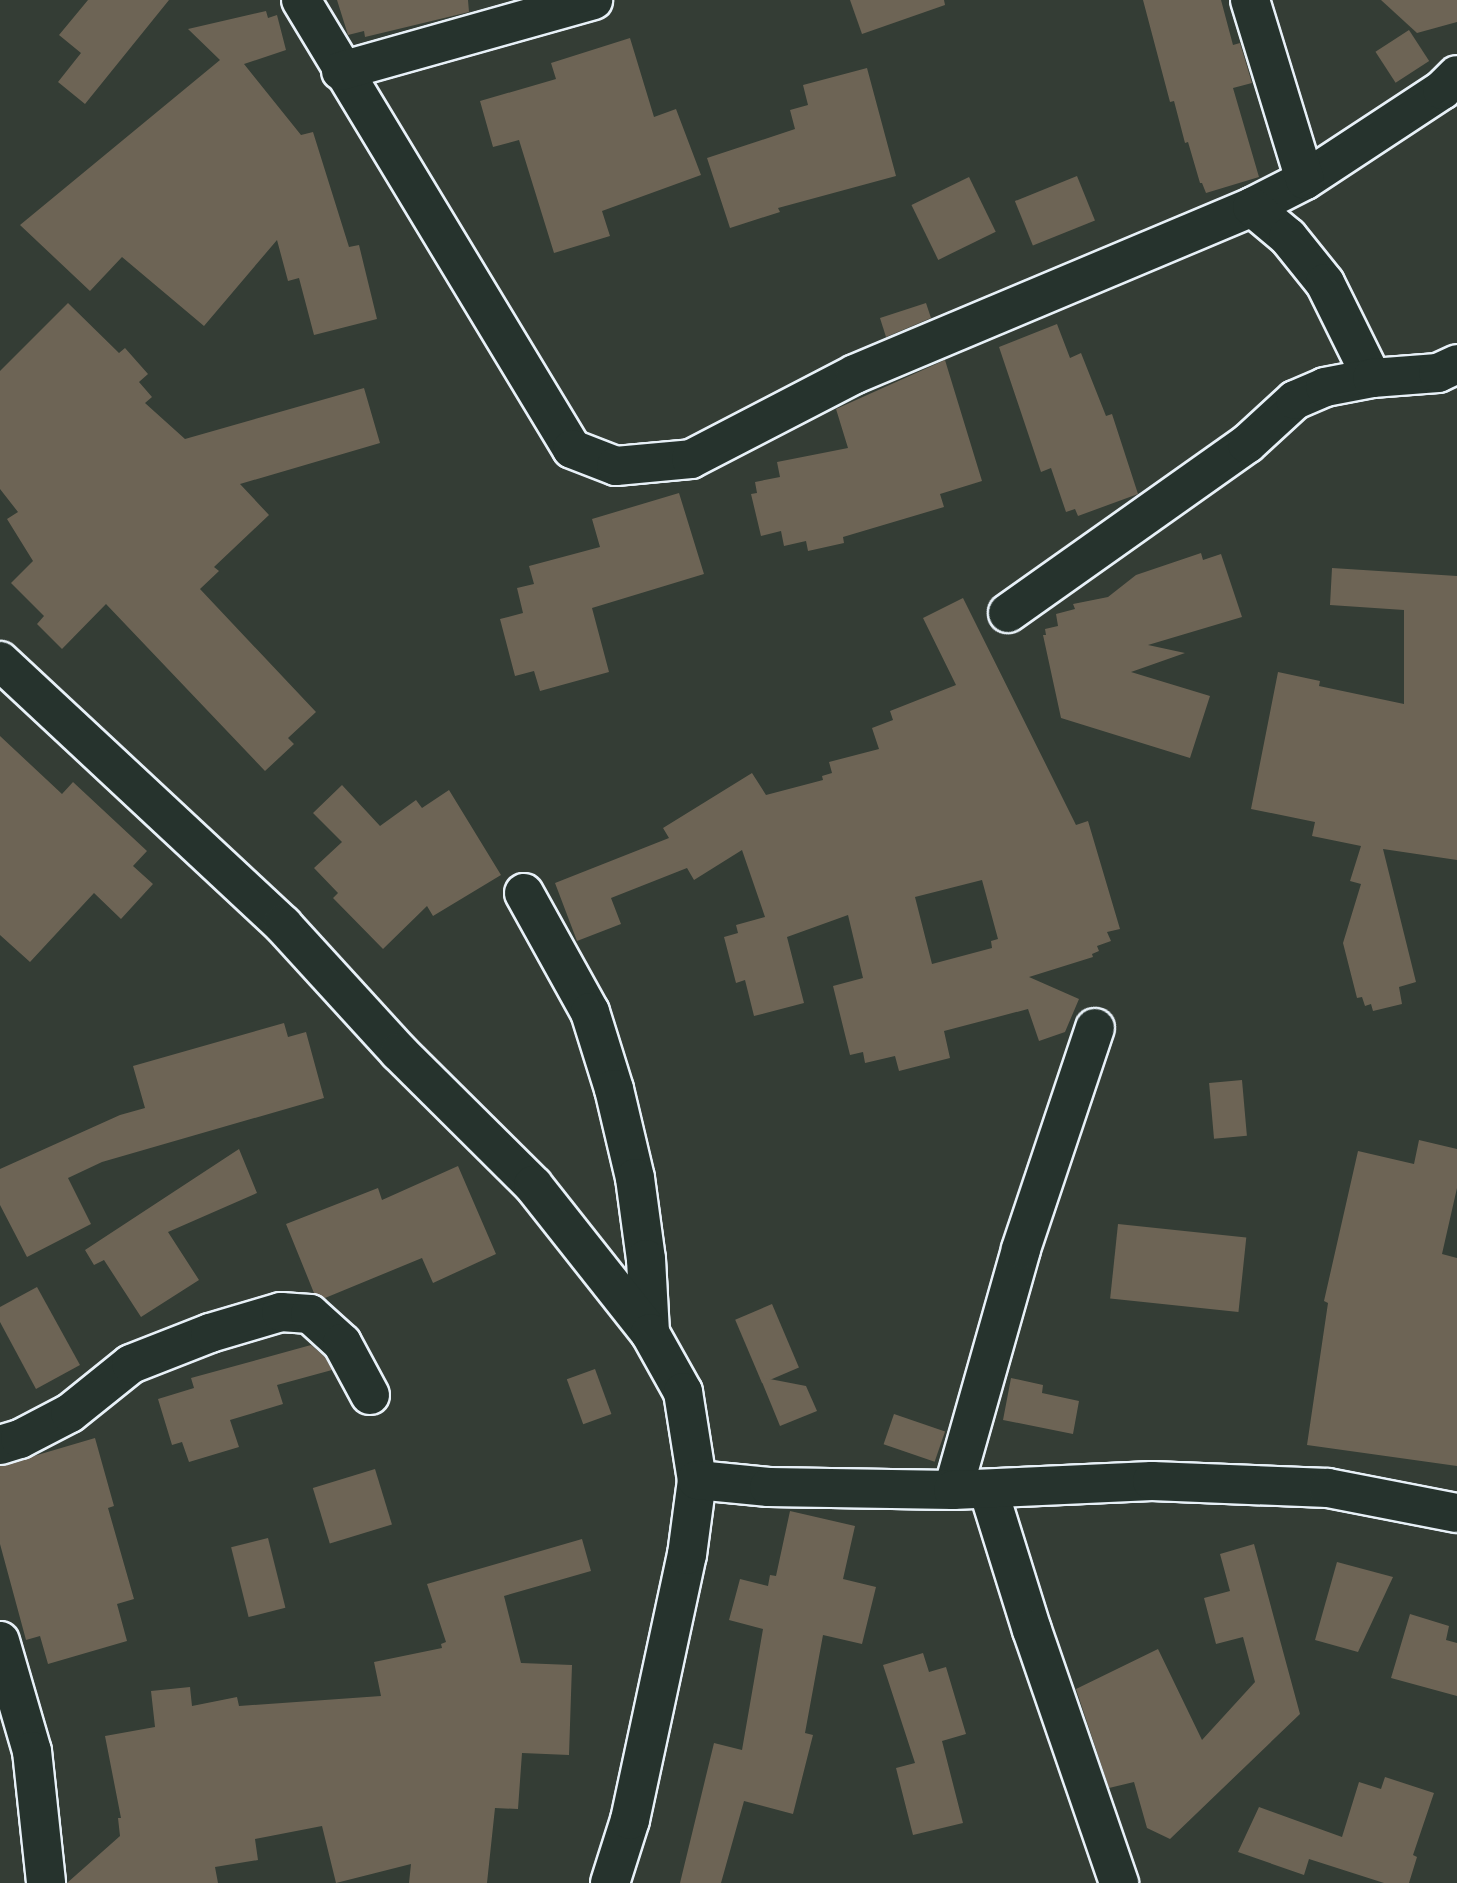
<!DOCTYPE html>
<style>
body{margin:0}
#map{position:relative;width:1457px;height:1883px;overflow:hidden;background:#343d35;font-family:"Patrick Hand",sans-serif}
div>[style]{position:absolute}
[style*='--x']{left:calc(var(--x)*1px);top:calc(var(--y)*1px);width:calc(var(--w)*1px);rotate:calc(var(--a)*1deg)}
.building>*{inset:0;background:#6d6455;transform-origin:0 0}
.roads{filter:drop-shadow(2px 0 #e8f1f8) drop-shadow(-2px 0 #e8f1f8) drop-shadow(0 2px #e8f1f8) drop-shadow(0 -2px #e8f1f8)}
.street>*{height:38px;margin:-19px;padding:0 19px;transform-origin:19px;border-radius:19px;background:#26332d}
.secondary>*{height:38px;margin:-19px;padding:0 19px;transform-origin:19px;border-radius:19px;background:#26332d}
span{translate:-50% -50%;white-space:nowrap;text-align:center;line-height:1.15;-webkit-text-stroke:6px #26332d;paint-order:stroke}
</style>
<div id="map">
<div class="building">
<i style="clip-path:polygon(88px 0,169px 0,85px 104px,58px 82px,81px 53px,59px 35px)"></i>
<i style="clip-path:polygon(337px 0,468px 0,469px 12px,365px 37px,364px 31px,348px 35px)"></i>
<i style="clip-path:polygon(850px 0,944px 0,945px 5px,862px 34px)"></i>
<i style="clip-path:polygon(1143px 0,1221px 0,1233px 45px,1240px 43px,1252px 83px,1233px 88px,1259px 177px,1206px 193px,1202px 183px,1200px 183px,1188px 142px,1185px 143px,1174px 101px,1170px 102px)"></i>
<i style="clip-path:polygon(1381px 0,1457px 0,1457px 22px,1417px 33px)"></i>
<i style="clip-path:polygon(266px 11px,268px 18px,277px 15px,286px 50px,244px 64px,301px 135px,313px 132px,349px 247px,359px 245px,377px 319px,314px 335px,299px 278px,288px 281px,277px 240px,204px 326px,122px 257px,90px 291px,20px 225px,220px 60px,188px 29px)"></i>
<i style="left:1409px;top:30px;width:37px;height:40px;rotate:57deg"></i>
<i style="clip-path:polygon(630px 38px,654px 117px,676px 109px,701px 175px,602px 211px,610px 236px,554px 253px,519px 140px,493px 147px,480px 101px,556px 79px,551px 63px)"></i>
<i style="clip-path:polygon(867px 68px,896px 176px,778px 208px,780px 212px,730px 228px,707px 158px,795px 129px,790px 110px,808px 105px,803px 85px)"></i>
<i style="left:1077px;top:176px;width:48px;height:67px;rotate:68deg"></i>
<i style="left:969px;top:177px;width:61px;height:64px;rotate:64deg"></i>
<i style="clip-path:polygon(68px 303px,119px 353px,125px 348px,148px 374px,139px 382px,152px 397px,145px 403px,185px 439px,364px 388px,380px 443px,240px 484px,269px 515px,214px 567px,219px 571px,200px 589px,316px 712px,288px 738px,294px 744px,265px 771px,106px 604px,62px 649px,37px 624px,44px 616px,11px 583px,33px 561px,7px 519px,18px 512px,0 489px,0 371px)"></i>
<i style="clip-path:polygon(926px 303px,931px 318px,886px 337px,880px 318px)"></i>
<i style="clip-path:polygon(1057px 324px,1070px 358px,1081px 353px,1106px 416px,1112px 414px,1138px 494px,1078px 516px,1075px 509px,1066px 512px,1051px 468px,1041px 472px,999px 347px)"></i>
<i style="clip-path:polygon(945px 360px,982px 481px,940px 494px,944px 507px,843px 537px,844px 543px,808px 551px,806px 541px,784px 546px,781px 531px,761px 536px,751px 494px,757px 493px,755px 482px,780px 477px,777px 462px,848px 448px,836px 409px)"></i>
<i style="clip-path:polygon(679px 493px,704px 574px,592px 608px,609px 672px,540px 691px,534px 671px,515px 676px,500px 619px,523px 613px,517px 588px,534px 584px,529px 566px,600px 547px,592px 519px)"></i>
<i style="clip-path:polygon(1201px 553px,1203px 560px,1221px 554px,1242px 617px,1148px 645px,1185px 653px,1131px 672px,1210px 696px,1190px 758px,1061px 718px,1043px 635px,1046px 635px,1045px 629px,1058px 626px,1056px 614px,1075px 609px,1073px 604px,1108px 597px,1136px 575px)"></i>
<i style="clip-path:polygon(1332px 568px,1457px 576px,1457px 860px,1383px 849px,1416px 982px,1399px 987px,1402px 1004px,1373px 1011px,1371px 1004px,1365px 1006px,1362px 997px,1357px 998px,1343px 943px,1361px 884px,1350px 881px,1361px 846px,1312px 836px,1315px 822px,1251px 809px,1278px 672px,1320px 681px,1319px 686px,1404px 704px,1404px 610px,1330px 605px)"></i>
<i style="clip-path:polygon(evenodd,963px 598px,1076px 825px,1088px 821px,1120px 929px,1107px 932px,1111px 941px,1097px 946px,1099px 951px,1092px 954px,1093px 957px,1029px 977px,1079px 999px,1065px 1032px,1039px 1041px,1028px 1009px,944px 1031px,950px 1058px,899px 1071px,895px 1056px,865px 1063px,863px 1052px,850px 1055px,833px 986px,863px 978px,848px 915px,787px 937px,804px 1003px,754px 1016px,745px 980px,736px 983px,724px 937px,738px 933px,736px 925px,765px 917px,742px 850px,694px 880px,687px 868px,611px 898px,621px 924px,577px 941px,555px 883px,669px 838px,663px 828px,752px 773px,766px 795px,823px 780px,822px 776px,832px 773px,829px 762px,879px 749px,872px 728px,893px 720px,890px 711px,956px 685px,923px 618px,963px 598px,982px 880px,998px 939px,991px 941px,992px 948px,932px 964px,915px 897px,982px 880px)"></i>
<i style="clip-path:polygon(0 736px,62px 794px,73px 782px,147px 851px,133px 866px,153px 884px,121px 919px,94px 893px,30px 962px,0 935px)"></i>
<i style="clip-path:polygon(342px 785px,380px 826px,416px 800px,422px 808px,449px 790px,501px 875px,433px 916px,427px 906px,383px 949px,333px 898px,338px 893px,314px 868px,342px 842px,313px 813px)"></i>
<i style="clip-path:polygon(284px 1023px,288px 1037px,306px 1032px,324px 1098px,102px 1162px,68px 1178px,91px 1224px,27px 1257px,0 1205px,0 1169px,120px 1115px,145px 1108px,133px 1066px)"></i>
<i style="left:1242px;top:1080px;width:56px;height:33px;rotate:85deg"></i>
<i style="clip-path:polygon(1419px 1140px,1457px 1149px,1457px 1188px,1442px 1254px,1457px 1258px,1457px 1466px,1307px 1445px,1328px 1303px,1324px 1301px,1358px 1151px,1414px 1164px)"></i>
<i style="clip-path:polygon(239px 1149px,257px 1193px,168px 1232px,199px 1280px,141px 1317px,104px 1260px,94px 1265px,85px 1250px)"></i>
<i style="clip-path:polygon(458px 1166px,496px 1254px,433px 1283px,422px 1258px,325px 1298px,314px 1293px,286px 1224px,378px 1188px,382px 1200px)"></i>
<i style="left:1118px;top:1224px;width:129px;height:75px;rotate:6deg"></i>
<i style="clip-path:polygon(37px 1287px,80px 1365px,36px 1389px,0 1322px,0 1307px)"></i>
<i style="left:772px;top:1304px;width:69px;height:40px;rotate:67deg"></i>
<i style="clip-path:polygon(311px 1345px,325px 1357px,332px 1370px,277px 1385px,283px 1404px,230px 1420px,239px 1447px,189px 1462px,182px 1442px,172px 1445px,158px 1399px,194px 1388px,191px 1378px)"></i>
<i style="left:595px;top:1369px;width:48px;height:30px;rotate:70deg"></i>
<i style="clip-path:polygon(760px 1377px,806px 1386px,817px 1411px,780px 1426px)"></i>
<i style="clip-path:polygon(1011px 1378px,1043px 1385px,1042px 1393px,1079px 1401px,1073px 1434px,1003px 1420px)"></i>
<i style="left:894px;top:1414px;width:54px;height:32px;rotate:19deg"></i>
<i style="clip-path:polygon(95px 1438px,114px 1506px,108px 1508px,134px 1599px,117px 1604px,127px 1641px,48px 1664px,40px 1636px,26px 1640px,0 1544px,0 1466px)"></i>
<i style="left:375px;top:1469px;width:58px;height:65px;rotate:73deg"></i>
<i style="clip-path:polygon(790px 1511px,855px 1526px,843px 1579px,876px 1587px,862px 1644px,823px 1635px,805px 1733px,813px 1735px,793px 1814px,744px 1801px,721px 1883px,680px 1883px,714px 1743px,742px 1750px,763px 1629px,729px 1620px,740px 1579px,768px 1586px,770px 1575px,776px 1576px)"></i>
<i style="left:268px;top:1538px;width:72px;height:38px;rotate:76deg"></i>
<i style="clip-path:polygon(582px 1539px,591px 1571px,504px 1596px,521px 1663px,572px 1665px,569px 1755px,522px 1753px,518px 1809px,495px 1808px,487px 1883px,409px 1883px,411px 1864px,336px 1883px,322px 1826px,255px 1839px,258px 1860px,215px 1867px,218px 1883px,67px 1883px,120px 1836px,118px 1818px,121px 1818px,105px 1736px,155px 1727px,151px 1691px,190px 1687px,192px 1706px,237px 1697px,239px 1706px,381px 1696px,374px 1662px,442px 1648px,441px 1644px,446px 1642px,427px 1584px)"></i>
<i style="clip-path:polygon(1254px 1544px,1300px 1714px,1170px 1839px,1147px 1828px,1134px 1782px,1109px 1788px,1076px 1689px,1158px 1649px,1202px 1740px,1255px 1682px,1243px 1637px,1216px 1644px,1204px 1598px,1230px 1591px,1220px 1554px)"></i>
<i style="clip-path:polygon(1337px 1562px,1393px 1577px,1358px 1652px,1315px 1640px)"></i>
<i style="clip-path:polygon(1410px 1614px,1449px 1626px,1446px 1640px,1457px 1643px,1457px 1696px,1391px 1678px)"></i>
<i style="clip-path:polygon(923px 1653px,929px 1672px,946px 1667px,966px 1734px,942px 1741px,963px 1823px,913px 1835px,896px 1768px,915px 1763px,883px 1665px)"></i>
<i style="clip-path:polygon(1385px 1777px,1434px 1793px,1413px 1855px,1417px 1857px,1409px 1883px,1384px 1883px,1309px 1859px,1304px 1875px,1238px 1852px,1259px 1807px,1342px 1837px,1359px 1782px,1381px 1789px)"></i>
</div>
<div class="roads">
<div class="street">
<i style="--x:301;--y:0;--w:524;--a:58.89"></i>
<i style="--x:572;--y:449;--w:47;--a:21.1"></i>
<i style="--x:616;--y:466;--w:75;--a:-5.3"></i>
<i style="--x:691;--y:459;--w:185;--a:-27.4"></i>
<i style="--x:855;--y:374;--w:431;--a:-22.8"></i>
<i style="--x:1252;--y:207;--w:59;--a:-27"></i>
<i style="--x:1305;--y:180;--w:164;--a:-33.3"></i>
<i style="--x:1442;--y:90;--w:21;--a:-45"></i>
<i style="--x:1250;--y:0;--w:188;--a:73"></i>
<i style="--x:341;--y:71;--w:262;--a:-15.7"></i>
<i style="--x:1252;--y:207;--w:47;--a:39.8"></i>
<i style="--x:1288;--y:237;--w:59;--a:51.2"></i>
<i style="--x:1325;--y:283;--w:106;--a:63.7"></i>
<i style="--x:1008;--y:613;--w:293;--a:-35.3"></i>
<i style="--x:1247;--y:444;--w:65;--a:-42.5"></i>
<i style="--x:1295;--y:400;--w:33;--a:-23"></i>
<i style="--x:1325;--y:387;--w:48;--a:-10.8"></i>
<i style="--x:1372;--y:378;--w:66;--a:-4.3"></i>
<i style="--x:1438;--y:373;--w:21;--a:-25"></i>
<i style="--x:524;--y:893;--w:136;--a:61"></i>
<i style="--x:590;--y:1012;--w:81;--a:72.7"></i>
<i style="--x:614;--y:1089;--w:91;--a:76.7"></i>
<i style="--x:635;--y:1178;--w:82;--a:82.3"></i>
<i style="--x:646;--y:1259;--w:74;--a:86.9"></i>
<i style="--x:0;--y:1445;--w:21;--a:-17"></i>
<i style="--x:20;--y:1439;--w:56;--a:-27.5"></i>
<i style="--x:70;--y:1413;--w:78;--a:-38.8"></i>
<i style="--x:131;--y:1364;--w:85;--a:-21.4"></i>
<i style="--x:210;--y:1333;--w:74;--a:-16.5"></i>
<i style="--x:281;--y:1312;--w:29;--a:4"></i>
<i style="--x:310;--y:1314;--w:43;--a:42.2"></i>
<i style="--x:342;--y:1343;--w:59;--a:61.7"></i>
<i style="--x:988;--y:1489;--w:148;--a:72.7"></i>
<i style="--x:1032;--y:1630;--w:268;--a:71"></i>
<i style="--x:953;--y:1490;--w:250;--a:-74.2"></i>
<i style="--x:1021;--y:1249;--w:233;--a:-71.5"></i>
<i style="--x:0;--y:1641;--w:115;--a:73.8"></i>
<i style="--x:32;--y:1751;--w:133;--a:83.9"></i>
<i style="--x:610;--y:1883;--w:66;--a:-72.4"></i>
<i style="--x:630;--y:1820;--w:271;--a:-77.9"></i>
<i style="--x:687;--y:1555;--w:76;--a:-82.4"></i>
</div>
<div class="secondary">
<i style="--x:0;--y:661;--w:387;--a:43"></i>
<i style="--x:283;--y:925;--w:172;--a:47.6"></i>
<i style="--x:399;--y:1052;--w:189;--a:44.8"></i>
<i style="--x:533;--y:1185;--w:189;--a:51.7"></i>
<i style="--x:650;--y:1333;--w:68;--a:60.8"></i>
<i style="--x:683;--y:1392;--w:89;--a:81"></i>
<i style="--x:697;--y:1480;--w:72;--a:5.6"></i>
<i style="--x:769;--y:1487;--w:184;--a:0.9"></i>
<i style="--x:953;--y:1490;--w:199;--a:-2.6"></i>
<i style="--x:1152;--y:1481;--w:176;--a:2.3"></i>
<i style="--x:1328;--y:1488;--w:131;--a:11"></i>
</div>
</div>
</div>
